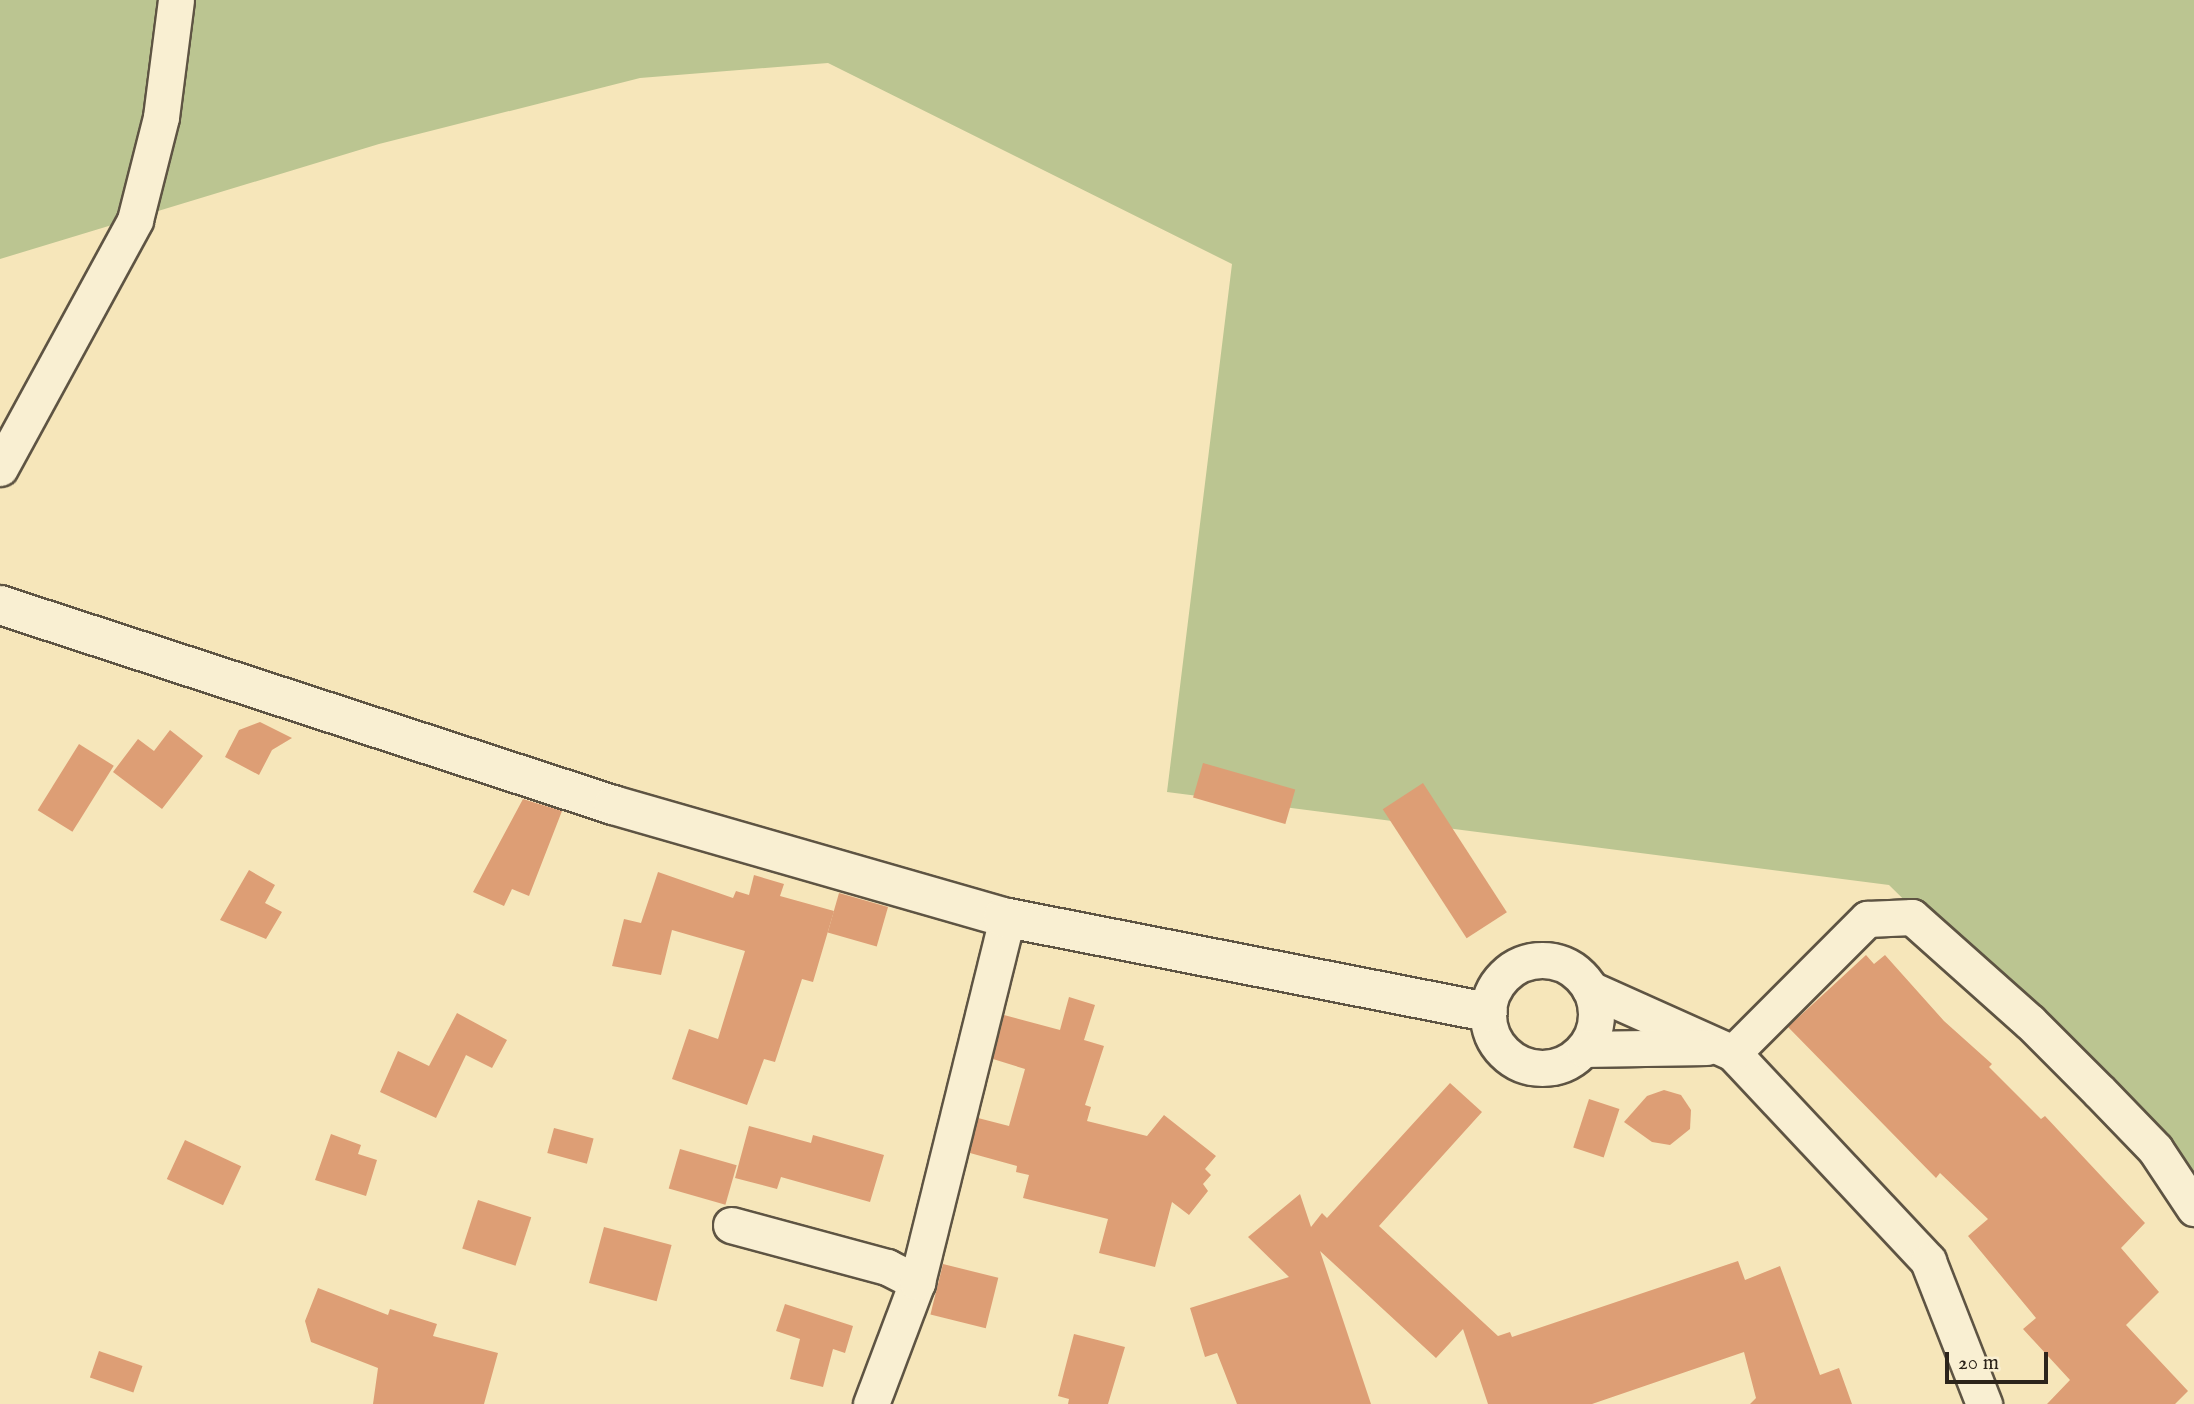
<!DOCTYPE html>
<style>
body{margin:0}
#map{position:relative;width:2194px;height:1404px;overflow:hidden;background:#f6e6ba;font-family:"IM FELL English",serif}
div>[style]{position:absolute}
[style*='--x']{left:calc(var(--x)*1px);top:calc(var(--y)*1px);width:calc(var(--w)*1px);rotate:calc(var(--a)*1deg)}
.green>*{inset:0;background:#bbc591}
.building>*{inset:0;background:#dd9e75;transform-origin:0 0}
.roads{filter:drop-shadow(2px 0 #5e5443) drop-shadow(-2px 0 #5e5443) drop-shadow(0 2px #5e5443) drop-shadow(0 -2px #5e5443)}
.minor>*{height:35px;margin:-17.5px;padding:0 17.5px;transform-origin:17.5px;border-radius:17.5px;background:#f9efd2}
.minor>.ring{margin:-17.5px;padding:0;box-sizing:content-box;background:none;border:35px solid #f9efd2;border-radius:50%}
.tertiary>*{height:38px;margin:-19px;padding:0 19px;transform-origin:19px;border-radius:19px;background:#f9efd2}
span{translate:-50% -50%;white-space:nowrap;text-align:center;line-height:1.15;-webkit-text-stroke:5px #f9efd2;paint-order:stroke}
.scale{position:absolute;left:1945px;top:1352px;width:103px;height:32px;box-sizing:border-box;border:4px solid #2c241b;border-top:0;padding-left:9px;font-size:21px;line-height:24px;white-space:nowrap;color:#2c241b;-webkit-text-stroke:5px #f9efd2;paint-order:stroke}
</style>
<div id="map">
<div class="green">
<i style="clip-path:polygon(0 0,2194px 0,2194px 1185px,1889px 885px,1167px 792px,1232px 264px,828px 63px,640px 78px,379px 144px,0 259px)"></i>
</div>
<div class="building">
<i style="clip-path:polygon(260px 722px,292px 738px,272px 750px,259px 775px,225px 757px,239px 730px)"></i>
<i style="clip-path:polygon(170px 730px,203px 756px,162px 809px,113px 772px,138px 739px,154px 751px)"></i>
<i style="left:79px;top:744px;width:41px;height:78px;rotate:32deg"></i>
<i style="left:1203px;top:763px;width:96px;height:36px;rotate:16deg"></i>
<i style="left:1423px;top:783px;width:154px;height:48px;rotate:57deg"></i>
<i style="clip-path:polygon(523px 799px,562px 811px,529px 896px,512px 889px,504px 906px,473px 892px)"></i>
<i style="clip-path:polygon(249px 870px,275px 885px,265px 903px,282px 912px,266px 939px,220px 920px)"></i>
<i style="clip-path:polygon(658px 872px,733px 898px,736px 891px,749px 895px,754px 875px,784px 884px,780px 896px,834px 911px,813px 982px,802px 979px,775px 1062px,764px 1059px,747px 1105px,672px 1079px,689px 1029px,718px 1039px,745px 951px,672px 930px,661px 975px,612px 966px,624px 919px,641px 923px)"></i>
<i style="left:839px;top:893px;width:51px;height:41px;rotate:16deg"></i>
<i style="clip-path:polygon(1866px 955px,1874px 964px,1885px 955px,1944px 1021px,1992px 1064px,1989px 1067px,2041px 1119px,2045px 1116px,2145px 1223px,2121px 1248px,2159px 1292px,2126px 1325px,2188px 1391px,2175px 1404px,2047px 1404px,2070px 1380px,2023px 1329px,2036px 1318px,1968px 1236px,1988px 1219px,1940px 1173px,1936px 1178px,1788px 1027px)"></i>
<i style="clip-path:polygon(1069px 997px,1095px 1005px,1084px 1040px,1104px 1046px,1085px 1105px,1091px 1107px,1087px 1121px,1147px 1136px,1164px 1115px,1216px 1156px,1205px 1169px,1211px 1175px,1203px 1184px,1208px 1191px,1189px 1215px,1172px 1202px,1155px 1267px,1099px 1253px,1108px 1219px,1023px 1198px,1029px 1175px,1016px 1172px,1017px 1166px,970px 1153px,978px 1118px,1009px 1126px,1025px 1069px,993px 1059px,1004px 1015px,1060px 1030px)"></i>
<i style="clip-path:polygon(457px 1013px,507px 1040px,492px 1068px,466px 1055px,436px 1118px,380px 1092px,398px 1051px,429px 1066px)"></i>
<i style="clip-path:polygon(1450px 1083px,1482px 1112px,1379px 1226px,1498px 1336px,1510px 1332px,1512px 1337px,1738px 1261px,1745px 1280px,1780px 1266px,1820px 1375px,1839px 1368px,1852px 1404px,1750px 1404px,1756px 1398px,1744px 1352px,1592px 1404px,1488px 1404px,1463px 1329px,1436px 1358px,1320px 1251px,1371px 1404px,1237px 1404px,1217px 1353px,1205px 1357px,1190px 1308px,1289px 1277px,1248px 1237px,1300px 1194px,1311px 1227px,1322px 1213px,1327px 1218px)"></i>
<i style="clip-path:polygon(1664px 1090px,1681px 1095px,1691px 1110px,1690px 1129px,1670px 1145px,1652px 1142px,1624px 1122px,1647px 1096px)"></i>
<i style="left:1589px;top:1099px;width:32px;height:51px;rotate:18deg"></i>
<i style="clip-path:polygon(749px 1126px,811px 1143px,813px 1135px,884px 1155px,870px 1202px,781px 1177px,777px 1189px,735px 1178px)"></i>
<i style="left:554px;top:1128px;width:41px;height:26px;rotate:15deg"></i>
<i style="clip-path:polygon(331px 1134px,361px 1145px,358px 1154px,377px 1160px,366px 1196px,315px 1180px)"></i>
<i style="left:185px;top:1140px;width:62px;height:43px;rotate:25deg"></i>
<i style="left:680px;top:1149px;width:59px;height:41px;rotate:16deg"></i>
<i style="left:478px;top:1200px;width:56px;height:51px;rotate:18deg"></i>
<i style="left:604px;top:1227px;width:70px;height:58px;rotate:15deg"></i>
<i style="left:943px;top:1264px;width:57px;height:52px;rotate:14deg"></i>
<i style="clip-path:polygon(318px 1288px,388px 1315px,390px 1309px,437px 1324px,433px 1336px,498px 1353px,484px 1404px,373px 1404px,378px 1368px,311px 1342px,305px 1321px)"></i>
<i style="clip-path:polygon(785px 1304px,853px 1326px,845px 1353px,833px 1349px,823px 1387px,790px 1379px,800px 1339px,776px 1331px)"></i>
<i style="clip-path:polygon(1074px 1334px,1125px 1347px,1108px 1404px,1068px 1404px,1069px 1399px,1058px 1396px)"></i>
<i style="left:99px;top:1351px;width:46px;height:28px;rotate:19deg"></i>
</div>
<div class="roads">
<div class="minor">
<i style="--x:0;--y:468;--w:282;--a:-61.4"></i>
<i style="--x:135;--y:220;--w:106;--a:-75.8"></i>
<i style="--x:161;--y:117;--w:118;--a:-82.7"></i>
<i class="ring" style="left:1488px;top:960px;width:73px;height:73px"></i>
<i style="--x:1590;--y:989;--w:157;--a:24.1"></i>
<i style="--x:1733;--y:1053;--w:285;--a:46.8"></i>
<i style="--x:1928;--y:1261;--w:154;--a:68.6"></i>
<i style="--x:1584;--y:1049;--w:122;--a:-0.9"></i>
<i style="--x:1733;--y:1053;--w:190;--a:-45"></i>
<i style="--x:1867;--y:919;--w:45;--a:-2.5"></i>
<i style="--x:1912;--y:917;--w:158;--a:41.7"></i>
<i style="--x:2030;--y:1022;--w:98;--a:45"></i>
<i style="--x:2099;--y:1091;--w:81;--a:46"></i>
<i style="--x:2155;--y:1149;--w:71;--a:56.5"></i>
<i style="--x:731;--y:1225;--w:162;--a:15.1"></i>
<i style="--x:887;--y:1267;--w:34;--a:27"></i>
<i style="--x:871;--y:1404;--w:130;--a:-69.3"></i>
<i style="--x:917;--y:1282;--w:375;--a:-76.1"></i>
</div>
<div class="tertiary">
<i style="--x:0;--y:605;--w:645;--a:18.07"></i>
<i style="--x:613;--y:805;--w:406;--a:16"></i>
<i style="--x:1003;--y:917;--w:494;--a:11.1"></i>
</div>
</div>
<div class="scale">20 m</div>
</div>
